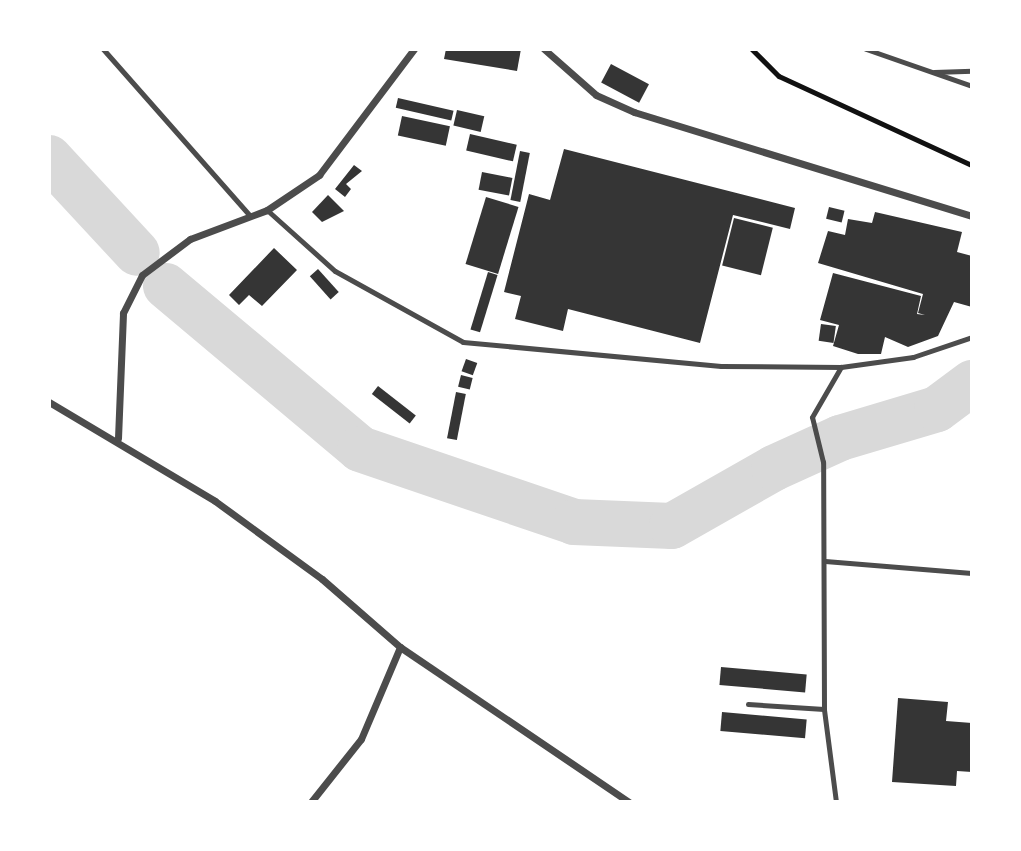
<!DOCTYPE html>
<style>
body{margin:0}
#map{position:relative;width:1021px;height:851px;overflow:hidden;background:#fff;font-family:"PT Sans",sans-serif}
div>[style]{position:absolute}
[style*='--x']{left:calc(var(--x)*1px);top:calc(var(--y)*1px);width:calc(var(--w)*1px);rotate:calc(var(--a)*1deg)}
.river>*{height:46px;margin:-23px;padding:0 23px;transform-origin:23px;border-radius:23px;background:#d9d9d9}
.building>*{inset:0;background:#353535;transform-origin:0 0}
.path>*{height:4.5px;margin:-2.25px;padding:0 2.25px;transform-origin:2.25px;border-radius:2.25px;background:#111}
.service>*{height:5px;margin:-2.5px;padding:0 2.5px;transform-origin:2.5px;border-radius:2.5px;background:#4c4c4c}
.minor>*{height:7px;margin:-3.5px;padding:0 3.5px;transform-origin:3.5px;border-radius:3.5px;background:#4c4c4c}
span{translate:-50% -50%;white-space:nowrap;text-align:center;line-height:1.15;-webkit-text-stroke:6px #fff;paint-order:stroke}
.frame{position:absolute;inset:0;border:51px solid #fff;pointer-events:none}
</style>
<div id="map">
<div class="river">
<i style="--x:49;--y:158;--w:129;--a:47.2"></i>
<i style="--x:166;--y:286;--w:253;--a:40"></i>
<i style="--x:360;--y:449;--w:226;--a:18.8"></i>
<i style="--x:574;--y:522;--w:98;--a:2.3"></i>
<i style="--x:672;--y:526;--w:117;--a:-29.6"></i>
<i style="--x:774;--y:468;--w:72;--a:-24.4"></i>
<i style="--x:840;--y:438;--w:101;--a:-16.6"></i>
<i style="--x:937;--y:409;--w:44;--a:-36.6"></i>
</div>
<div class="building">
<i style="clip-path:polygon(446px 49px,521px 49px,517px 71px,444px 59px)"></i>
<i style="left:611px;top:64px;width:43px;height:21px;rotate:28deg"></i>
<i style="left:398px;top:98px;width:57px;height:10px;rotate:13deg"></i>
<i style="left:457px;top:110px;width:28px;height:16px;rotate:13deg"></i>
<i style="left:402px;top:116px;width:49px;height:20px;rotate:12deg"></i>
<i style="left:470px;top:134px;width:48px;height:17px;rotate:13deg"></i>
<i style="clip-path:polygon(564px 149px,795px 208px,790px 229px,733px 215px,700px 343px,568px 309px,563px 331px,515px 319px,521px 296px,504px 292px,529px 194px,550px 200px)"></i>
<i style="left:520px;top:151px;width:10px;height:50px;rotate:11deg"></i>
<i style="clip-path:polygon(354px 165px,362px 171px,346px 184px,351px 189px,345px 197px,335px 189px)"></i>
<i style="left:482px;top:172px;width:31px;height:18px;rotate:11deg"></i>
<i style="clip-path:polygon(328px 195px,344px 211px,322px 222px,312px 212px)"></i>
<i style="left:486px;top:197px;width:34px;height:70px;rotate:17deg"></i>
<i style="left:829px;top:207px;width:16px;height:12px;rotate:14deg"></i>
<i style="clip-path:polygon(875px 212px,962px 232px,957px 252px,972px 256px,972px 307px,954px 302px,938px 336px,908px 347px,885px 337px,881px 354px,858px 354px,833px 346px,839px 325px,820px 320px,833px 273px,921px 296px,917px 314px,925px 315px,918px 313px,923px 294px,818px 263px,828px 231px,845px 235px,848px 219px,872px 223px)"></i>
<i style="left:734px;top:218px;width:40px;height:49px;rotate:14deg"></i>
<i style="clip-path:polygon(274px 248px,297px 270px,262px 306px,249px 295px,239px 305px,229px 295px)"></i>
<i style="left:318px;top:269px;width:31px;height:11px;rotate:48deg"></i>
<i style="left:488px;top:272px;width:10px;height:60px;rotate:17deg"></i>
<i style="left:821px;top:324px;width:15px;height:17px;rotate:8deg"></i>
<i style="left:466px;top:359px;width:12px;height:13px;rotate:20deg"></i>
<i style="left:461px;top:375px;width:12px;height:12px;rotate:14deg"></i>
<i style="left:378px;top:386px;width:48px;height:10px;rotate:38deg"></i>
<i style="left:456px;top:392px;width:10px;height:47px;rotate:11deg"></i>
<i style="left:721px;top:667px;width:86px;height:18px;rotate:5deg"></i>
<i style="clip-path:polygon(898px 698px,948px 702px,946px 721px,972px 723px,972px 772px,957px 771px,956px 786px,892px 782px)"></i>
<i style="left:722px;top:712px;width:85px;height:19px;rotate:5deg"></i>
</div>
<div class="path">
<i style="--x:752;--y:49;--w:38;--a:45"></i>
<i style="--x:779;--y:76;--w:213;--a:24.8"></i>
</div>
<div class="service">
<i style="--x:103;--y:49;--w:222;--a:48.6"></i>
<i style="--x:866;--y:49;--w:112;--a:19.2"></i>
<i style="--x:934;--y:72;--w:38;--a:-2"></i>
<i style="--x:267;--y:210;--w:91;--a:41.9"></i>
<i style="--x:335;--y:271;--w:146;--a:29"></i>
<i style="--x:463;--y:342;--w:259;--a:5.3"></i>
<i style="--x:721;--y:366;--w:120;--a:0.5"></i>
<i style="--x:825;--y:561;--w:147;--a:4.7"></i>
<i style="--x:748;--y:704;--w:76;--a:3.8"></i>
<i style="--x:836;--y:802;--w:94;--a:-97.4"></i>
<i style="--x:824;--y:709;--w:247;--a:-90.2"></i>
<i style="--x:823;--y:462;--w:46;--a:-103.7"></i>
<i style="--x:812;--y:417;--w:58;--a:-59.9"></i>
<i style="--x:841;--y:367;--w:73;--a:-7.9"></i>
<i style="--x:913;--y:357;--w:62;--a:-18.7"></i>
</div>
<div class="minor">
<i style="--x:544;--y:49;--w:69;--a:41.5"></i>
<i style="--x:596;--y:95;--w:42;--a:24.1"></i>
<i style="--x:634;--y:112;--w:354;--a:17.1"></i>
<i style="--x:49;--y:402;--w:193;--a:30.8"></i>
<i style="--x:215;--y:501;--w:132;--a:36.1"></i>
<i style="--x:322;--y:579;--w:103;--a:41.1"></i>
<i style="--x:400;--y:647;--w:277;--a:34.1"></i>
<i style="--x:118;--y:438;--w:125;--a:-87.7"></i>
<i style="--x:123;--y:313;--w:42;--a:-63.4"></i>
<i style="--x:142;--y:275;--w:60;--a:-36.9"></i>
<i style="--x:190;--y:239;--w:82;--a:-20.6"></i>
<i style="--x:267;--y:210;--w:63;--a:-33.9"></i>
<i style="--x:319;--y:175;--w:158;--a:-53"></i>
<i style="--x:311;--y:802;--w:80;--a:-51.6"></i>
<i style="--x:361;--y:739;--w:100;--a:-67"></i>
</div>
<div class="frame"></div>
</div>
